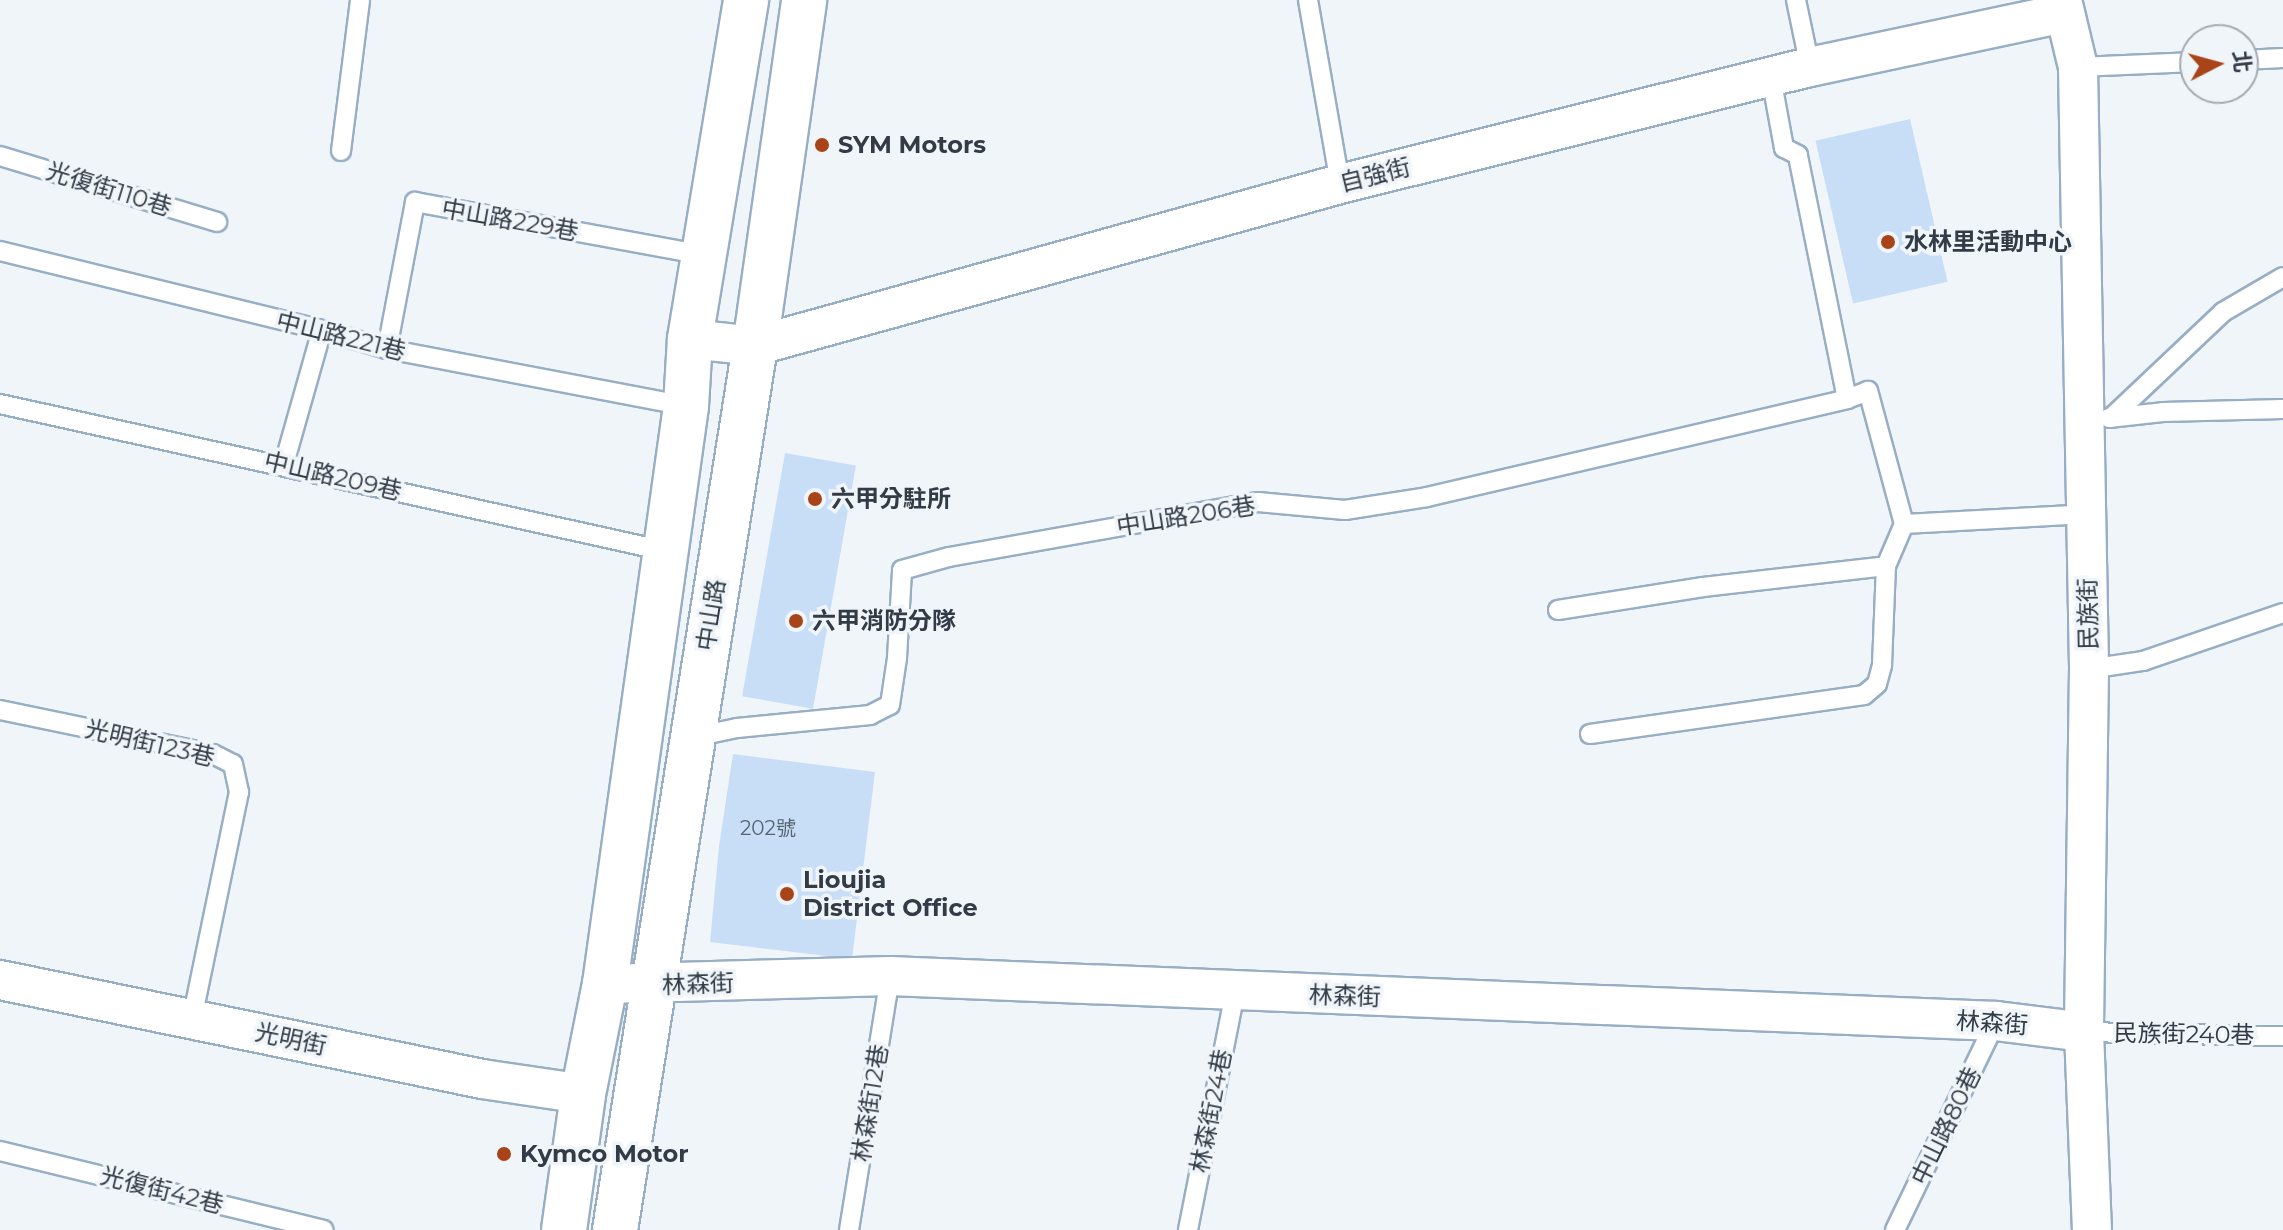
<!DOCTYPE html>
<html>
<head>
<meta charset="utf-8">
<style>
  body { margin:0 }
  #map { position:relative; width:2283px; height:1230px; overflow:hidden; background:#f0f5fa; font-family:Montserrat,"Noto Sans TC",sans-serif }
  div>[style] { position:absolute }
  .building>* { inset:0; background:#c8def7; transform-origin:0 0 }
  .roads { filter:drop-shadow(2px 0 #98aec5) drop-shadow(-2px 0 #98aec5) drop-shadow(0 2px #98aec5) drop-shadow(0 -2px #98aec5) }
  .lane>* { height:18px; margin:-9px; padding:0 9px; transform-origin:9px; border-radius:9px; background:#fff }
  .street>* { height:38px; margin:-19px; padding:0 19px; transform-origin:19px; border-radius:19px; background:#fff }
  .secondary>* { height:44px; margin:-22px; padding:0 22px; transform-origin:22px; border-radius:22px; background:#fff }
  .dots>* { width:22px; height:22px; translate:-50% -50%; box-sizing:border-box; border:4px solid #f0f5fa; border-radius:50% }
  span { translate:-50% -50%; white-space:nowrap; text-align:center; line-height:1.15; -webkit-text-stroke:7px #f0f5fa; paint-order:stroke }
  .number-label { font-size:20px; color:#586472 }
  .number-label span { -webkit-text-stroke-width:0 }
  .poi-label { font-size:24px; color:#333c46; font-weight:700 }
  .left { translate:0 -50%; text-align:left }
  .street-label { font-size:24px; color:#333c46 }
  .north { position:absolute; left:2179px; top:24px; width:80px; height:80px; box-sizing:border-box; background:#f0f5fa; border:2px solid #a4abb2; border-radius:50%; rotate:84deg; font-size:22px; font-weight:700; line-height:32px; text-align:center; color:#333c46 }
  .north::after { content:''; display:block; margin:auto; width:28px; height:36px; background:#a94418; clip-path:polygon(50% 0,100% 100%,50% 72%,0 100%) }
</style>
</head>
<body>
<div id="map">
  <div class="building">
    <div style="left:1910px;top:119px;width:167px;height:97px;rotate:77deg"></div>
    <div style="left:785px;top:453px;width:72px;height:247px;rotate:10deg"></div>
    <div style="clip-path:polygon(733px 754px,875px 772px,852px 959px,710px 942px,719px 846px)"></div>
  </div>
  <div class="roads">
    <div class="lane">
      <div style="left:1308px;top:0;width:187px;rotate:80.1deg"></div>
      <div style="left:1796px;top:0;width:68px;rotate:78.2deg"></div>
      <div style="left:2243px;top:60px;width:40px;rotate:-2.9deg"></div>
      <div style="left:2078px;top:67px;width:117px;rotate:-2.4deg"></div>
      <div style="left:341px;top:151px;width:152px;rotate:-82.8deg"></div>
      <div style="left:0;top:156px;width:227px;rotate:16.9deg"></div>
      <div style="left:0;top:251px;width:332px;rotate:13.8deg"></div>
      <div style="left:322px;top:330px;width:68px;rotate:16.3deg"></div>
      <div style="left:387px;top:349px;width:304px;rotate:10.8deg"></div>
      <div style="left:387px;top:349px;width:150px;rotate:-79.2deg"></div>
      <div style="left:415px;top:202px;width:295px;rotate:10.4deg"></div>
      <div style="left:0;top:404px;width:681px;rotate:12.46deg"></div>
      <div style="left:2109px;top:418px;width:54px;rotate:-6.3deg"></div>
      <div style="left:2163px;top:412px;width:120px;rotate:-1.4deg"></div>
      <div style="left:2111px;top:418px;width:154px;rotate:-43.4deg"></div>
      <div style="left:2223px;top:312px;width:69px;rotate:-30.3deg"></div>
      <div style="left:284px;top:464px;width:139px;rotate:-74.2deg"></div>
      <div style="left:1904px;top:524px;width:183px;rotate:-3.1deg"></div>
      <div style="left:1558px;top:610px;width:147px;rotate:-9deg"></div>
      <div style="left:1703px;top:587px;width:184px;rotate:-6.5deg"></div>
      <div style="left:2089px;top:669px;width:55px;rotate:-8.4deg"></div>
      <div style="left:2143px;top:661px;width:148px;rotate:-18.9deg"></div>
      <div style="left:0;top:710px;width:217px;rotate:11.7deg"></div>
      <div style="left:213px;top:754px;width:22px;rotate:27deg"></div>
      <div style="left:233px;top:764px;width:29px;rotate:78deg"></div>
      <div style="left:239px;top:792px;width:231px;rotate:101.7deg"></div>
      <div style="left:1590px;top:734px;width:277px;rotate:-8.1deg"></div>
      <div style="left:1864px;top:695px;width:17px;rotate:-40deg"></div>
      <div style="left:1877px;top:684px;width:20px;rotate:-75deg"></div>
      <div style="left:1882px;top:665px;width:99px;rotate:-87.7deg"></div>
      <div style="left:1886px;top:566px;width:46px;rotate:-66.8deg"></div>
      <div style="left:1904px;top:524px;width:138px;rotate:-105.1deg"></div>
      <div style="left:1868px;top:391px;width:22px;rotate:159deg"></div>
      <div style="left:1847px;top:399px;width:249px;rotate:-101.4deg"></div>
      <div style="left:1798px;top:155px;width:16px;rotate:-153deg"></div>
      <div style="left:1784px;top:148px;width:72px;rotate:-100.4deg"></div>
      <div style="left:694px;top:737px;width:44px;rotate:-11.8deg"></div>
      <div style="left:737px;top:728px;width:134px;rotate:-5.6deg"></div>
      <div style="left:870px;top:715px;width:22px;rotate:-27deg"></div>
      <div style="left:890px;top:705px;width:48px;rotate:-81.5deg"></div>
      <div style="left:897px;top:658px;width:88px;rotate:-86.7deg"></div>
      <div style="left:902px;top:570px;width:49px;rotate:-15.5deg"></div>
      <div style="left:949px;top:557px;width:314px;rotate:-10.1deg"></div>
      <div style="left:1258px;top:502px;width:87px;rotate:5.3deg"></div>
      <div style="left:1345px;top:510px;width:83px;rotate:-9deg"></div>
      <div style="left:1427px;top:497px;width:431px;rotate:-13.1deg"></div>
      <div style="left:2084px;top:1032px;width:199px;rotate:1.2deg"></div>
      <div style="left:0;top:1151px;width:333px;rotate:13.7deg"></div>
      <div style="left:849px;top:1230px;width:257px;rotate:-80.8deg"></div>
      <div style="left:1188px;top:1230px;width:243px;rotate:-78.8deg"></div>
      <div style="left:1895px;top:1230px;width:232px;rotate:-64.2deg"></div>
    </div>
    <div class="street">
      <div style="left:2062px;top:0;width:69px;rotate:76.6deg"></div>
      <div style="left:2078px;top:67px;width:602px;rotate:88.95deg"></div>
      <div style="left:2089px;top:669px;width:363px;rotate:90.8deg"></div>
      <div style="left:2084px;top:1032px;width:198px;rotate:87.7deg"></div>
      <div style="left:690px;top:339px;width:65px;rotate:6.1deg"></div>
      <div style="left:755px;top:346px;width:607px;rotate:-15.48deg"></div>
      <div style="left:1340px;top:184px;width:484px;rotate:-14deg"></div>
      <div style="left:1810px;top:67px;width:260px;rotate:-12deg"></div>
      <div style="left:0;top:980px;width:492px;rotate:11.6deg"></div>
      <div style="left:482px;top:1079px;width:102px;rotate:8.4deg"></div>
      <div style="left:605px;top:984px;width:285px;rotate:-1.6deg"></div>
      <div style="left:890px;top:976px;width:1107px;rotate:2.33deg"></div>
      <div style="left:1996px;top:1021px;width:89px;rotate:7.1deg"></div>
    </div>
    <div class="secondary">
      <div style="left:564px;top:1230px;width:137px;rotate:-82deg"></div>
      <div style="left:583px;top:1094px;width:112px;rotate:-78.7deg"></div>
      <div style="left:605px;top:984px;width:584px;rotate:-82.02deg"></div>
      <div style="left:686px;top:406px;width:67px;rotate:-86.6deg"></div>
      <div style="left:690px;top:339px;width:344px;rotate:-80.6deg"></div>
      <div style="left:615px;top:1230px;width:895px;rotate:-81deg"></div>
      <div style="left:755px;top:346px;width:349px;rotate:-81.9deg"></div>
    </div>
  </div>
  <div class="dots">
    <div style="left:822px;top:145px;background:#a94418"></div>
    <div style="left:1888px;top:242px;background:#a94418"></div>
    <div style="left:815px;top:499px;background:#a94418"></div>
    <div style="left:796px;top:621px;background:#a94418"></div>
    <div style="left:787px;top:894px;background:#a94418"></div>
    <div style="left:504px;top:1154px;background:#a94418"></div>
  </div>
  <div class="number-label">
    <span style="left:768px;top:828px">202號</span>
  </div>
  <div class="poi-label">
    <span class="left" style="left:838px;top:145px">SYM Motors</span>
    <span class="left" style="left:1904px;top:242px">水林里活動中心</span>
    <span class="left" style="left:831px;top:499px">六甲分駐所</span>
    <span class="left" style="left:812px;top:621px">六甲消防分隊</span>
    <span class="left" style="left:803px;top:894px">Lioujia<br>District Office</span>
    <span class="left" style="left:520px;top:1154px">Kymco Motor</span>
  </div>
  <div class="street-label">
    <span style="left:1375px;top:175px;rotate:-14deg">自強街</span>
    <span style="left:109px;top:189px;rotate:17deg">光復街110巷</span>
    <span style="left:510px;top:220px;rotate:10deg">中山路229巷</span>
    <span style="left:341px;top:336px;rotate:14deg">中山路221巷</span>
    <span style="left:333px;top:476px;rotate:13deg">中山路209巷</span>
    <span style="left:1186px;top:516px;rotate:-9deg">中山路206巷</span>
    <span style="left:2088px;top:614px;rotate:-91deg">民族街</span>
    <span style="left:711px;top:615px;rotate:-81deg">中山路</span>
    <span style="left:150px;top:743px;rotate:13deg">光明街123巷</span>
    <span style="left:698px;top:984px;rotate:-2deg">林森街</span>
    <span style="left:1345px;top:996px;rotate:2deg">林森街</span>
    <span style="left:1992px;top:1023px;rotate:4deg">林森街</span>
    <span style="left:2184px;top:1034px;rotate:1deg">民族街240巷</span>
    <span style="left:291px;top:1039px;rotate:12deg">光明街</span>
    <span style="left:870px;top:1103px;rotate:-81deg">林森街12巷</span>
    <span style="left:1211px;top:1111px;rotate:-79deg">林森街24巷</span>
    <span style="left:1946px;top:1126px;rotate:-64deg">中山路80巷</span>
    <span style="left:162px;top:1190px;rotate:14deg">光復街42巷</span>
  </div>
  <div class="north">北</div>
</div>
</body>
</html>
